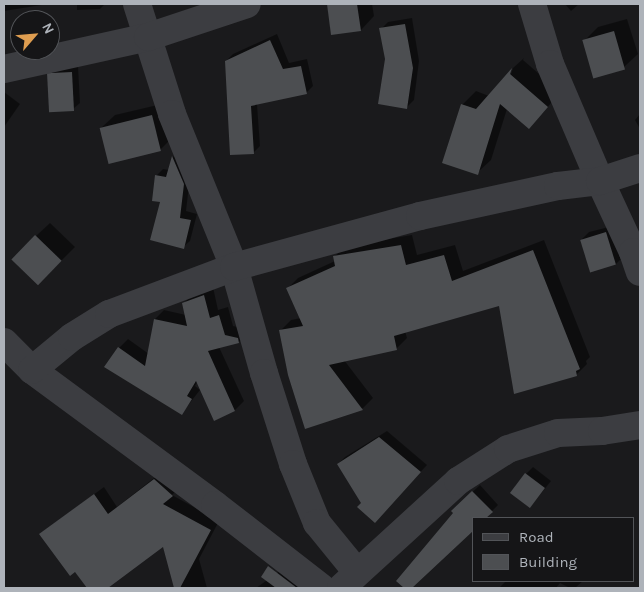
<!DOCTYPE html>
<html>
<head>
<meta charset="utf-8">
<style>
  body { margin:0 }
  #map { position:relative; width:644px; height:592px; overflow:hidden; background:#1a1a1c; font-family:Karla,sans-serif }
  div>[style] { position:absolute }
  .shadow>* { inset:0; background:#0007 }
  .building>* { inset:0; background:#4c4e51; transform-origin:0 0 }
  .minor>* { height:28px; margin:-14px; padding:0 14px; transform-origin:14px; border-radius:14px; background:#3c3d41 }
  span { translate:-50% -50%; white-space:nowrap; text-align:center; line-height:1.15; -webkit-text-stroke:4px #151517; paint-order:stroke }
  .frame { position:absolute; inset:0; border:5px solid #aeb3ba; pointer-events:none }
  .legend { position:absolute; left:472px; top:517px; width:162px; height:65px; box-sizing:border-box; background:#151517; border:1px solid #525458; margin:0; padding:6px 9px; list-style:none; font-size:15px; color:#aeb3ba }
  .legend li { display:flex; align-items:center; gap:10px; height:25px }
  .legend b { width:25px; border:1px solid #525458 }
  .north { position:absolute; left:10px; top:10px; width:50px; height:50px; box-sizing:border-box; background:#151517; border:1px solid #525458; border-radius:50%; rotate:63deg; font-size:14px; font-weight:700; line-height:20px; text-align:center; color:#aeb3ba }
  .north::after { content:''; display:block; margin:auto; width:18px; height:22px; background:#de9d50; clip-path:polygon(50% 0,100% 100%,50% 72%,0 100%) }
</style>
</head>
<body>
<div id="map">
  <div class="shadow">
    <div style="clip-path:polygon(4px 4px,48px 4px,4px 11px)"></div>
    <div style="clip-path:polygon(77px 4px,105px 4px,100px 9px,77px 10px)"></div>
    <div style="clip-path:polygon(328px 4px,372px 4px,374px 16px,361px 30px,332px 34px)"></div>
    <div style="clip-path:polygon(565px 4px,579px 4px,571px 11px)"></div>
    <div style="clip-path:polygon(412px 18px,419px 61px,414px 100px,407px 107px,386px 59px,381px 29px,388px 22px)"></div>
    <div style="clip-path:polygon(627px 19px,638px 54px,624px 67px,584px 41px,598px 27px)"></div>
    <div style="clip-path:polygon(277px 34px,289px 63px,307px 59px,313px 86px,306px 93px,257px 104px,260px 146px,253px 153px,226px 61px,233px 54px)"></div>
    <div style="clip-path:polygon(524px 58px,523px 60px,560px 92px,542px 114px,507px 109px,491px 160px,477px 173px,462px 105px,476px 91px,489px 96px,509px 80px,513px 68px)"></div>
    <div style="clip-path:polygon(78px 66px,80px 103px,73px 109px,48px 76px,55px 69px)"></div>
    <div style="clip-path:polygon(4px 92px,20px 104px,4px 127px)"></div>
    <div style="clip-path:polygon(166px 103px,174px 136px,160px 150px,101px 128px,115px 115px)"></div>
    <div style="clip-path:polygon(640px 114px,640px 129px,635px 120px)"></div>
    <div style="clip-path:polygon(179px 151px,190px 177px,186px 211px,197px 214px,190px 241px,183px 247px,161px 201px,156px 176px,163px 169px,169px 170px,173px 157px)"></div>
    <div style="clip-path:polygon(50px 223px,75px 247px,39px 283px,36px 236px)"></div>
    <div style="clip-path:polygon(613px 226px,623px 257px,616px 264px,590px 270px,582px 239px,589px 232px)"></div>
    <div style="clip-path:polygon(412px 235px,417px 255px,455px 245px,463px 271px,544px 240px,590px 357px,586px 361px,587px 364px,576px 375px,500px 304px,405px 331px,407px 338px,396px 349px,344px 360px,373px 398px,363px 408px,306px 427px,280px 331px,291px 320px,301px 318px,287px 289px,298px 278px,335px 261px,335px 256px,346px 246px)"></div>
    <div style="clip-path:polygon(213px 287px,218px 310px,228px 307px,233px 326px,247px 329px,248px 333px,239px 342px,219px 347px,244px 401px,235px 410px,215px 420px,197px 382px,195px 386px,200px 390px,182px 413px,119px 348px,128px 339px,149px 354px,155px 319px,164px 310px,186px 315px,183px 304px,192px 295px)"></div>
    <div style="clip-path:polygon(387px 431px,427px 465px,381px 514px,362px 503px,338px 464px,345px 457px)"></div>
    <div style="clip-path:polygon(533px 467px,551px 481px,531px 506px,526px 474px)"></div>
    <div style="clip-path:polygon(163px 471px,180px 487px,172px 495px,219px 521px,199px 559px,207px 588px,175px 588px,163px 545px,106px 588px,88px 588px,75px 570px,40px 534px,104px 487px,117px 507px)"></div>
    <div style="clip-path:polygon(480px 485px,498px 505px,485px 518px,473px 518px,473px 529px,410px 588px,406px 588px,398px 580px,454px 513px,452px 511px)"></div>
    <div style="clip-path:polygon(287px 566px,317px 588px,256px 588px)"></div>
    <div style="clip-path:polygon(506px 581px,583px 581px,575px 588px,570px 588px,560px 583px,556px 588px,499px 588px)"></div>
  </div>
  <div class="building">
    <div style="clip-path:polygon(327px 4px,357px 4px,361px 31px,331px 35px)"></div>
    <div style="clip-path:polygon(405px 24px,413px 68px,407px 109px,378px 104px,385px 59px,379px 28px)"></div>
    <div style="left:614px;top:31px;width:40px;height:33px;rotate:74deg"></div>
    <div style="clip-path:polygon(270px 40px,283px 69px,301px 66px,307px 94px,251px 106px,254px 154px,230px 155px,225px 61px)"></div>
    <div style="clip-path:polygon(512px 68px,510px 74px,548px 107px,529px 129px,500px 104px,478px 175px,442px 163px,461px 104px,476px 109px)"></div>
    <div style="left:72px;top:72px;width:39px;height:25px;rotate:87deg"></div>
    <div style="left:152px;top:115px;width:37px;height:54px;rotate:76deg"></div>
    <div style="clip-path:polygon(172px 156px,184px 184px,180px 218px,191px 220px,184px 249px,150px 240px,160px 202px,152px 201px,155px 175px,166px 177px)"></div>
    <div style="left:606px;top:232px;width:34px;height:27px;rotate:73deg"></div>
    <div style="left:35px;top:235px;width:37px;height:34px;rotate:44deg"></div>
    <div style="clip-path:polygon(401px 245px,406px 265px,444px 255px,452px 281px,533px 250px,580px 369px,576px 371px,577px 376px,514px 394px,499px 306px,394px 336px,397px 350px,329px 365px,363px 410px,305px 429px,288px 375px,279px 330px,303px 326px,286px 288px,335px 266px,333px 256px)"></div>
    <div style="clip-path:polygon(204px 295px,210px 318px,219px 315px,225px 335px,238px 338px,239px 343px,208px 351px,235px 411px,214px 421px,196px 381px,187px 396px,192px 399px,182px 415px,104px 367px,118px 347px,145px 366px,154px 319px,187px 326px,182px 303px)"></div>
    <div style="clip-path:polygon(379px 437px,421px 472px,375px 523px,357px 507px,361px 503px,337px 464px)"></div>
    <div style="left:525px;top:473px;width:25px;height:25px;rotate:37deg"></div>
    <div style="clip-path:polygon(154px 479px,173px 496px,163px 504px,211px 530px,180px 588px,174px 588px,163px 547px,108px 588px,87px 588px,75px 572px,70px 576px,39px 534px,94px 494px,108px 514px)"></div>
    <div style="clip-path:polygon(472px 491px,493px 512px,486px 518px,473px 518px,473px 531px,412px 588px,404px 588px,396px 581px,453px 513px,451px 511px)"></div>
    <div style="clip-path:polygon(268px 566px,297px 588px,276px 588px,261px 577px)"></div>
  </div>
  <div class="minor">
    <div style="left:137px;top:4px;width:115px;rotate:72.3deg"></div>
    <div style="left:172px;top:114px;width:165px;rotate:67.9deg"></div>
    <div style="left:234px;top:267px;width:110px;rotate:74.2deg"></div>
    <div style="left:264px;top:373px;width:96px;rotate:72.3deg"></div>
    <div style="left:293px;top:464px;width:64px;rotate:67.9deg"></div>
    <div style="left:317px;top:523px;width:63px;rotate:50.8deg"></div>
    <div style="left:532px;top:4px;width:63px;rotate:73.3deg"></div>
    <div style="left:550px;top:64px;width:127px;rotate:66.9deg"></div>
    <div style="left:600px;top:181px;width:78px;rotate:65.1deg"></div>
    <div style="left:633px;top:252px;width:21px;rotate:71deg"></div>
    <div style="left:4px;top:69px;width:148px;rotate:-12.5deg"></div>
    <div style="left:148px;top:37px;width:104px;rotate:-18.4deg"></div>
    <div style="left:4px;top:342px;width:40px;rotate:45deg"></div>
    <div style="left:32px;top:370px;width:227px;rotate:36.4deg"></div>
    <div style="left:215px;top:505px;width:135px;rotate:37.8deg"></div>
    <div style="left:32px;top:370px;width:52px;rotate:-39.5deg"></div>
    <div style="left:72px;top:337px;width:44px;rotate:-31.9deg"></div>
    <div style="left:109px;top:314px;width:134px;rotate:-20.6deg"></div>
    <div style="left:234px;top:267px;width:193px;rotate:-15.3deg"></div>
    <div style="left:420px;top:216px;width:141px;rotate:-12.3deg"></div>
    <div style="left:558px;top:186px;width:42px;rotate:-6.8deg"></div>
    <div style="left:600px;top:181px;width:42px;rotate:-18deg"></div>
    <div style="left:341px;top:588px;width:159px;rotate:-42.4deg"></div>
    <div style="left:458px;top:481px;width:59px;rotate:-32.6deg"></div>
    <div style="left:508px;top:449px;width:52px;rotate:-17.7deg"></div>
    <div style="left:558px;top:433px;width:44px;rotate:-2.6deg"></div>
    <div style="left:602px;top:431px;width:38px;rotate:-9deg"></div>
  </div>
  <div class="frame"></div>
  <ul class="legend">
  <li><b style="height:6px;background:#3c3d41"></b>Road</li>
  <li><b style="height:14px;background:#4c4e51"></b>Building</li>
  </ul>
  <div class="north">N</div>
</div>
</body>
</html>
